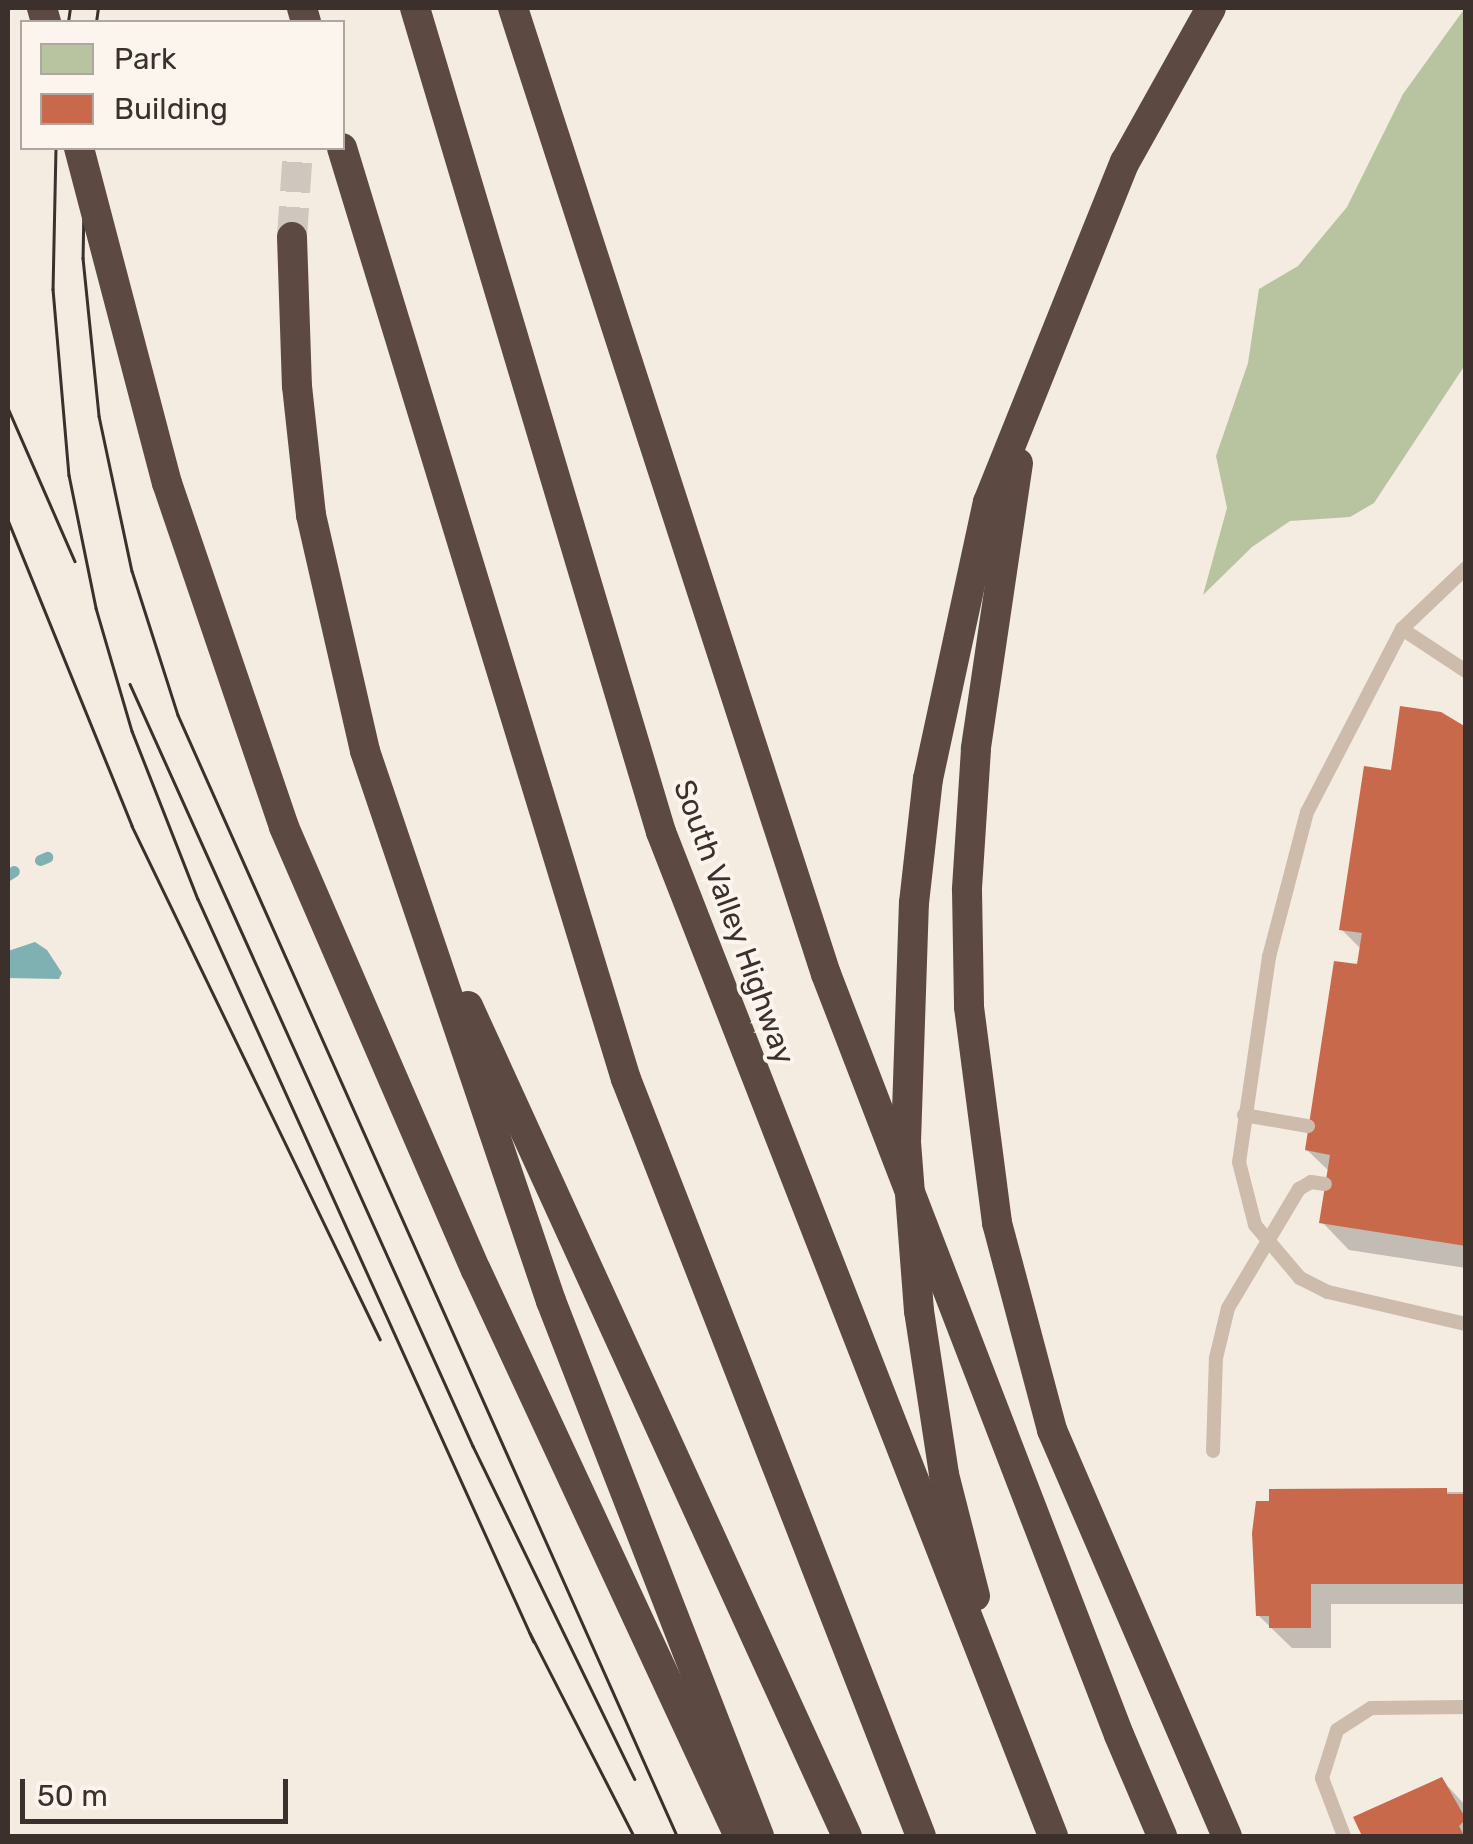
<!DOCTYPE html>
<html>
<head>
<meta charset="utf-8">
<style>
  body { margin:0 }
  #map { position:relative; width:1473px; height:1844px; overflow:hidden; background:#f4ebe1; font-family:Rubik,sans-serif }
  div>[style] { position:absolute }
  .green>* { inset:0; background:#b8c4a0 }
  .water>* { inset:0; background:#7fb0b2 }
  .shadow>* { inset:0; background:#0003 }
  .stream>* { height:11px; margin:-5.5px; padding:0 5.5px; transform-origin:5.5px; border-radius:5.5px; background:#7fb0b2 }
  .building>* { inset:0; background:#c8694b }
  .highway-tunnel>* { height:30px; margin-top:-15px; transform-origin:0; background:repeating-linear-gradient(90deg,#cfc6bd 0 30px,transparent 0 45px) }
  .lane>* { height:14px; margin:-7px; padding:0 7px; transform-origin:7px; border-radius:7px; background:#cdbbac }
  .highway>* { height:30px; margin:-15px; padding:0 15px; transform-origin:15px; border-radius:15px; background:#5c4a42 }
  .tram>* { height:2.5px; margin:-1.25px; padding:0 1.25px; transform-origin:1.25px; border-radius:1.25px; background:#3b302b }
  .highway-bridge>* { height:30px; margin:-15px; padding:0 15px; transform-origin:15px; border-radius:15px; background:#5c4a42 }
  span { translate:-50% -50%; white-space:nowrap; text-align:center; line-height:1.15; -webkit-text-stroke:8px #fbf5ee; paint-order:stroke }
  .street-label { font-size:30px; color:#3b302b }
  .frame { position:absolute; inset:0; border:10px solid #3b302b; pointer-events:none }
  .legend { position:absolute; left:20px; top:20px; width:325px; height:130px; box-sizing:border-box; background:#fbf5ee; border:2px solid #aea6a0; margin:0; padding:12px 18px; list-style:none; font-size:30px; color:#3b302b }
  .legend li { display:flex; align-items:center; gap:20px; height:50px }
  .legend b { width:50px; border:2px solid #aea6a0 }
  .scale { position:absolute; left:20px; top:1779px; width:268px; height:45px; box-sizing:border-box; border:5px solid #3b302b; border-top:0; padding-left:12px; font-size:30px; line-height:35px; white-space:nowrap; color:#3b302b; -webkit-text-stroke:8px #fbf5ee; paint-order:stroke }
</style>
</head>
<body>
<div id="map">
  <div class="green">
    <div style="clip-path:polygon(1465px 8px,1465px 365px,1374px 503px,1350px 517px,1290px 521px,1252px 547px,1203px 595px,1227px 508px,1216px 456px,1248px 363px,1259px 289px,1298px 266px,1347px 207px,1403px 94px)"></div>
  </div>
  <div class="water">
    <div style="clip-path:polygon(35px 942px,47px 950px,62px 973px,59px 979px,8px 978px,8px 951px)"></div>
  </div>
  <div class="shadow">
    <div style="clip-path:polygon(1466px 730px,1466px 1268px,1349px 1250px,1322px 1222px,1330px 1172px,1307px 1150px,1362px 950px,1341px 929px,1393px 772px)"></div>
    <div style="clip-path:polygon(1271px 1492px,1466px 1492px,1466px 1604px,1331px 1604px,1331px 1648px,1292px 1648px,1258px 1615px,1258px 1504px,1271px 1504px)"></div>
    <div style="clip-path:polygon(1442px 1780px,1466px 1806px,1466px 1836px,1365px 1836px,1356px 1818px)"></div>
  </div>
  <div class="stream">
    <div style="left:40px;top:860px;width:8px;rotate:-23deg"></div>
    <div style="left:8px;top:875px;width:7px;rotate:-34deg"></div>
  </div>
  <div class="building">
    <div style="clip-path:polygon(1400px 706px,1441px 712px,1466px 727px,1466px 1246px,1319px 1223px,1330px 1155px,1305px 1150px,1334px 961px,1357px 964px,1362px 933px,1339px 930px,1364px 766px,1391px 770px)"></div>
    <div style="clip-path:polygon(1447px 1488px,1447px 1494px,1466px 1494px,1466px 1584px,1311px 1584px,1311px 1628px,1269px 1628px,1269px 1616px,1256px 1616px,1252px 1533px,1256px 1501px,1269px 1501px,1269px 1489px)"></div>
    <div style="clip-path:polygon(1442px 1777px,1466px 1819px,1459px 1826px,1464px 1836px,1362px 1836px,1353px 1817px)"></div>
  </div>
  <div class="highway-tunnel">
    <div style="left:292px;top:237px;width:89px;rotate:-86.1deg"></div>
  </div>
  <div class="lane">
    <div style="left:1466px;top:568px;width:88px;rotate:136.4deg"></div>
    <div style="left:1402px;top:629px;width:206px;rotate:117.4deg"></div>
    <div style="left:1307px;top:812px;width:150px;rotate:104.7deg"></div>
    <div style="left:1269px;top:957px;width:207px;rotate:98.3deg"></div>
    <div style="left:1239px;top:1162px;width:65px;rotate:75.7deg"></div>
    <div style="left:1255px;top:1225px;width:70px;rotate:49.7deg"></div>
    <div style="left:1300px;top:1278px;width:31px;rotate:27deg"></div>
    <div style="left:1328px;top:1292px;width:142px;rotate:13.1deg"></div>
    <div style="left:1402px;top:629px;width:77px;rotate:33.3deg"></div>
    <div style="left:1244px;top:1115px;width:65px;rotate:9.8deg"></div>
    <div style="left:1213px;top:1451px;width:93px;rotate:-88.2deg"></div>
    <div style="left:1216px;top:1358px;width:51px;rotate:-76.5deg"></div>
    <div style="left:1228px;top:1308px;width:139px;rotate:-59.2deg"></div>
    <div style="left:1299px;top:1189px;width:14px;rotate:-30deg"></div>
    <div style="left:1311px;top:1182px;width:14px;rotate:8deg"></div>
    <div style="left:1344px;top:1836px;width:62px;rotate:-110.8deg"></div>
    <div style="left:1322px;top:1778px;width:50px;rotate:-72.6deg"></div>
    <div style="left:1337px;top:1730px;width:40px;rotate:-32.9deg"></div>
    <div style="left:1371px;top:1708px;width:95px;rotate:-0.6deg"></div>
  </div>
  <div class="highway">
    <div style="left:42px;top:8px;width:15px;rotate:74deg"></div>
    <div style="left:302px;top:8px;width:15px;rotate:74deg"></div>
    <div style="left:415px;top:8px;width:860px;rotate:73.38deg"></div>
    <div style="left:661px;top:832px;width:1078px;rotate:68.67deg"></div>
    <div style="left:513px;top:8px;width:1015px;rotate:72.05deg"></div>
    <div style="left:342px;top:148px;width:973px;rotate:73.04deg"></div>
    <div style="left:626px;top:1079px;width:812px;rotate:68.71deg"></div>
    <div style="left:292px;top:237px;width:149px;rotate:88.1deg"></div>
    <div style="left:297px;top:386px;width:130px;rotate:83.8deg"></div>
    <div style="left:311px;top:515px;width:242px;rotate:77.1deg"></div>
    <div style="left:365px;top:751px;width:581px;rotate:71.32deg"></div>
    <div style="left:551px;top:1301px;width:574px;rotate:68.75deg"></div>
    <div style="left:1018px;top:463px;width:289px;rotate:98.4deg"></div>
    <div style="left:976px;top:749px;width:141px;rotate:93.7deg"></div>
    <div style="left:967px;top:890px;width:117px;rotate:89deg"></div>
    <div style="left:969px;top:1007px;width:218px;rotate:82.6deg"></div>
    <div style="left:997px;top:1223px;width:214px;rotate:75.1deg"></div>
    <div style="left:1052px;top:1430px;width:442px;rotate:66.7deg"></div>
    <div style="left:167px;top:483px;width:363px;rotate:71.2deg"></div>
    <div style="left:284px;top:827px;width:483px;rotate:66.6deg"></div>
    <div style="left:476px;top:1270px;width:624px;rotate:65.08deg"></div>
    <div style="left:468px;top:1006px;width:912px;rotate:65.46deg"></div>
    <div style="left:975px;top:1596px;width:126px;rotate:-104.3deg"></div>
    <div style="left:944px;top:1474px;width:165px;rotate:-98.7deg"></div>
    <div style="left:919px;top:1311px;width:169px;rotate:-94.4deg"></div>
    <div style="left:906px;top:1142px;width:239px;rotate:-88.1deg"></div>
    <div style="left:914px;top:903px;width:125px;rotate:-83.6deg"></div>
    <div style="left:928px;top:779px;width:283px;rotate:-77.8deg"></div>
    <div style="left:988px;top:502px;width:367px;rotate:-68.1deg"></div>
    <div style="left:1125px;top:162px;width:176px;rotate:-60.8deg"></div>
    <div style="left:1119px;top:1735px;width:110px;rotate:66.9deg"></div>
  </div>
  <div class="tram">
    <div style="left:68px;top:22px;width:14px;rotate:-82deg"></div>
    <div style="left:96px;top:22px;width:14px;rotate:-82deg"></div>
    <div style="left:56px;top:148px;width:141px;rotate:91.2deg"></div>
    <div style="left:53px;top:289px;width:187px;rotate:85.1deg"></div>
    <div style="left:69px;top:475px;width:136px;rotate:78.5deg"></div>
    <div style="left:96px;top:608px;width:128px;rotate:73.7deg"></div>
    <div style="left:132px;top:731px;width:180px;rotate:68.6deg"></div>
    <div style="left:198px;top:899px;width:815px;rotate:65.67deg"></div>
    <div style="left:85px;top:148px;width:110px;rotate:91deg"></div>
    <div style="left:83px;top:258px;width:159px;rotate:84.2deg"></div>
    <div style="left:99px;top:416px;width:158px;rotate:78deg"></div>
    <div style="left:132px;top:571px;width:151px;rotate:72.3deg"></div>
    <div style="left:178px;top:715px;width:1227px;rotate:66deg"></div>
    <div style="left:8px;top:408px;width:167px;rotate:66.4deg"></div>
    <div style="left:8px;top:520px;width:330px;rotate:67.9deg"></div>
    <div style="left:132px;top:826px;width:570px;rotate:64.2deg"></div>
    <div style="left:130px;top:684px;width:836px;rotate:65.77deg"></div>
    <div style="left:473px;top:1446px;width:370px;rotate:64.1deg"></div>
    <div style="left:530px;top:1633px;width:228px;rotate:62.9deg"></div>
  </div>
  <div class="highway-bridge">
    <div style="left:79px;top:148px;width:346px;rotate:75.3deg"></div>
    <div style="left:826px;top:974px;width:815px;rotate:68.94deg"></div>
  </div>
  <div class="street-label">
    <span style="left:734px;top:922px;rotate:70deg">South Valley Highway</span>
  </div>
  <div class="frame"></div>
  <ul class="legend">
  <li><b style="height:28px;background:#b8c4a0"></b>Park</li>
  <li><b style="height:28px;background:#c8694b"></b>Building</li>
  </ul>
  <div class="scale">50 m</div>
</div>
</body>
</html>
